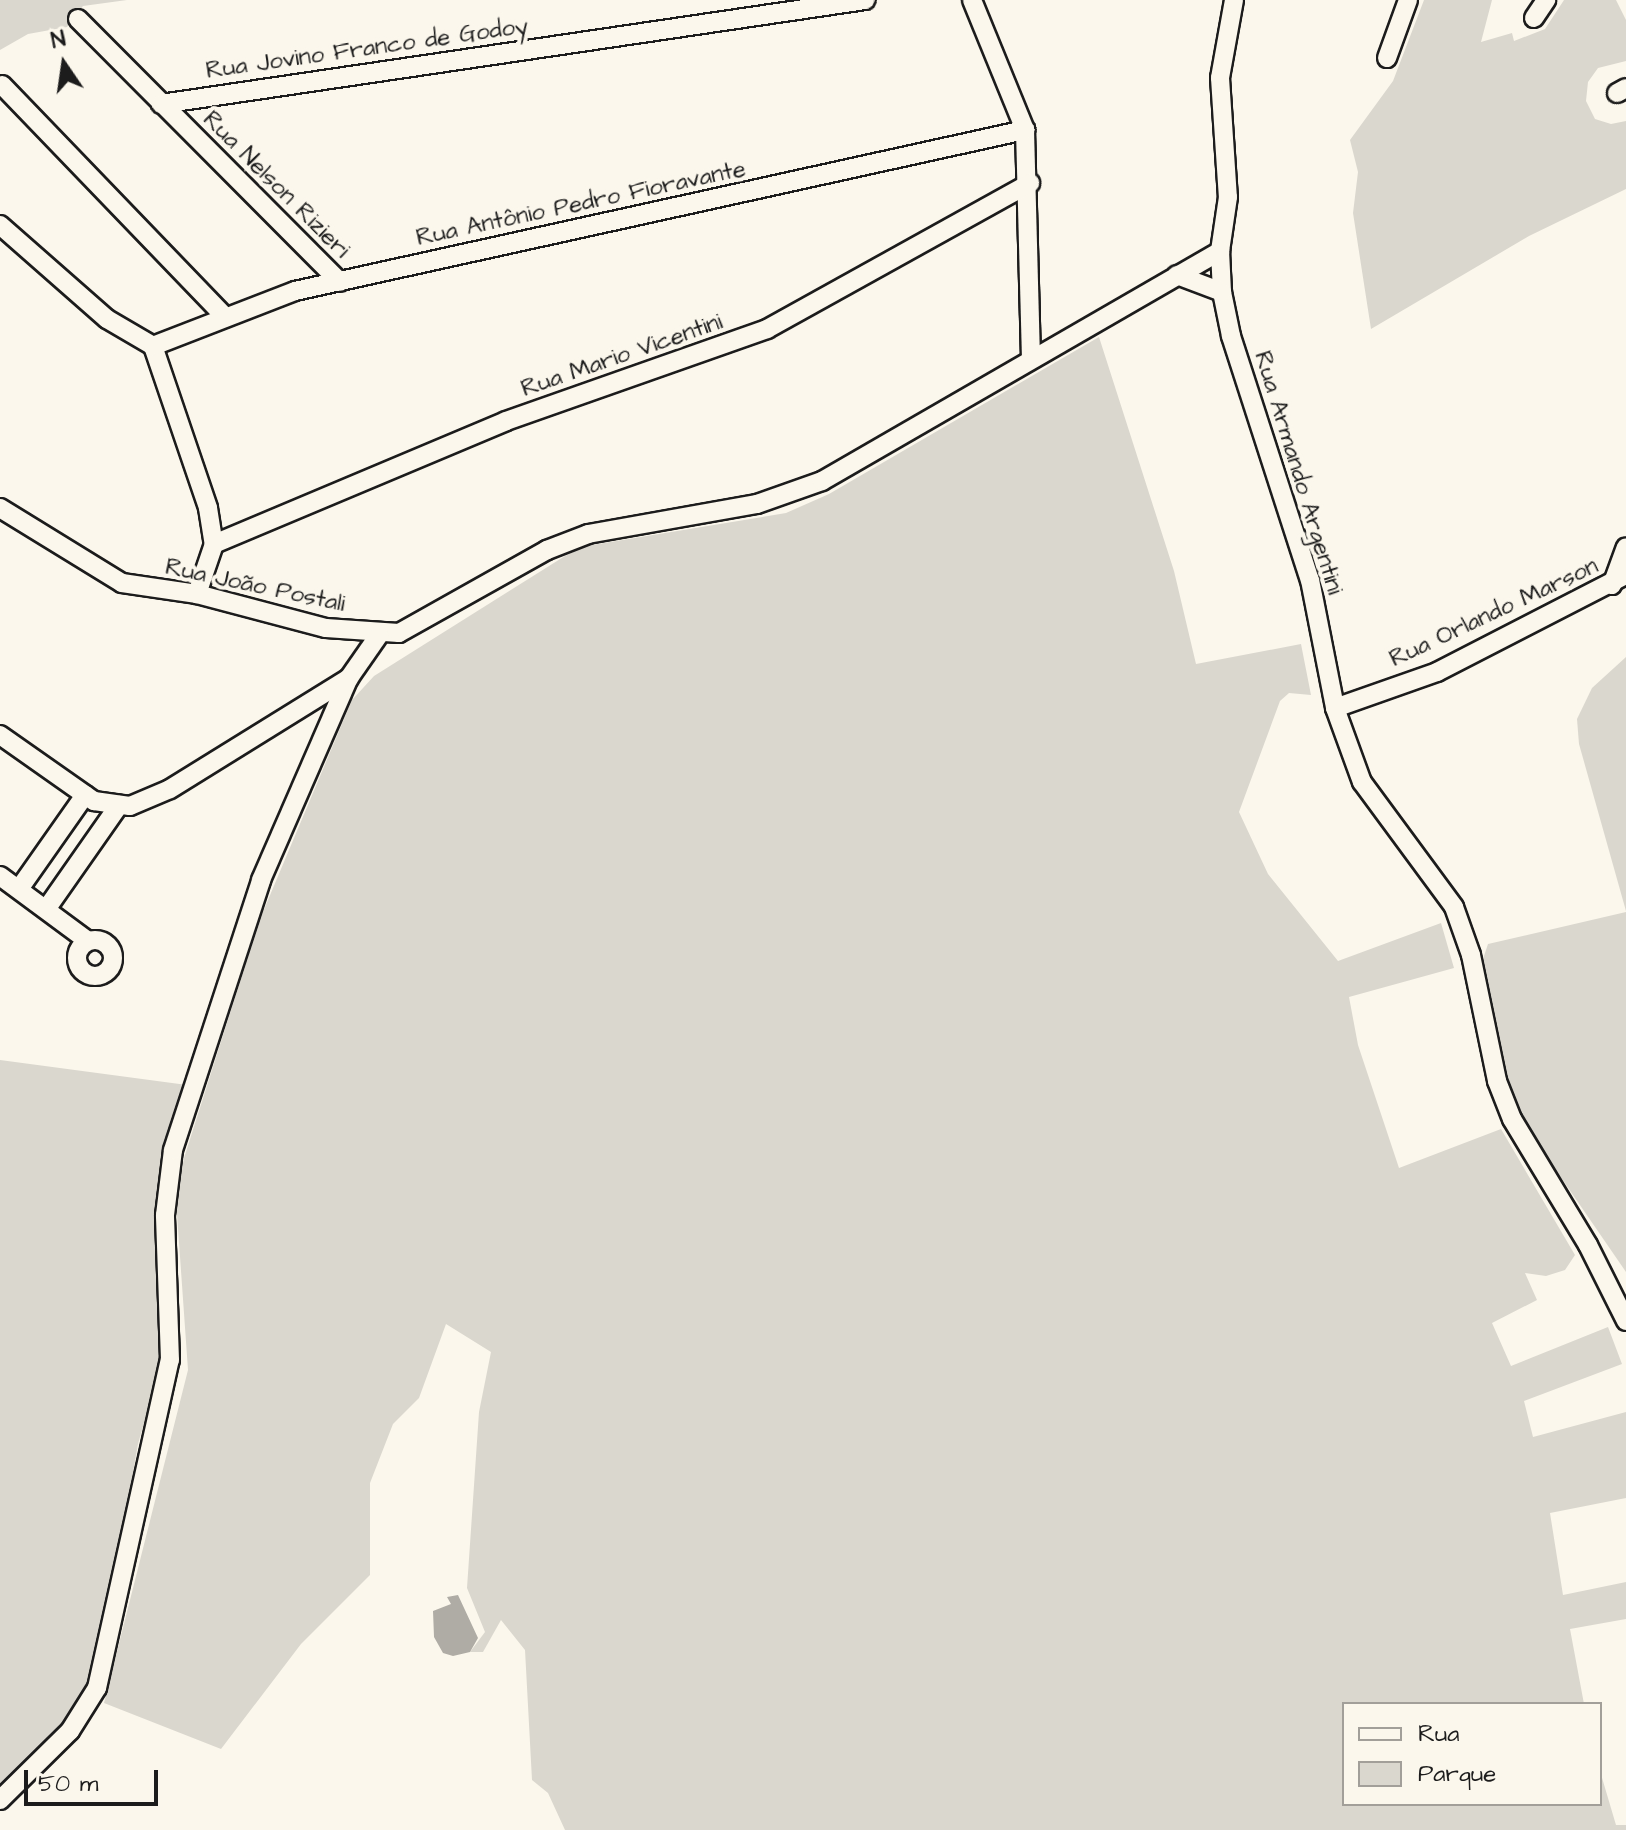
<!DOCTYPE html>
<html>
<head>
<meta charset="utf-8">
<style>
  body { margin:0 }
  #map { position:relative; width:1626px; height:1830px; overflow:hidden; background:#fbf7ec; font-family:"Architects Daughter",sans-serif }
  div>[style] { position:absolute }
  .green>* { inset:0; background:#dad7ce }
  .water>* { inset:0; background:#afaca5 }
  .roads { filter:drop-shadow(2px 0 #1c1c1c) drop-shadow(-2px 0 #1c1c1c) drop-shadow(0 2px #1c1c1c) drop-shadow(0 -2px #1c1c1c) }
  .minor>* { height:18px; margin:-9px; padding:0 9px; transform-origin:9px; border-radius:9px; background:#fbf7ec }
  .minor>.ring { margin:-9px; padding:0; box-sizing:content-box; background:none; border:18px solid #fbf7ec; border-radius:50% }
  span { translate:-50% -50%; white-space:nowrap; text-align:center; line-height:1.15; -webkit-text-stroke:8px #fbf7ec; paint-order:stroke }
  .street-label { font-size:24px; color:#1c1c1c }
  .legend { position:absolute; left:1342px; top:1702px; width:260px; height:104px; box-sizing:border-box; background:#fbf7ec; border:2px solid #a29f99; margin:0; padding:10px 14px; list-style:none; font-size:24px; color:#1c1c1c }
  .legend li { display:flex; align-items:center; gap:16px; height:40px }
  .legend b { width:40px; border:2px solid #a29f99 }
  .north { position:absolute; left:24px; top:24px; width:80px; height:80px; -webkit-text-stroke:6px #fbf7ec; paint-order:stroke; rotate:347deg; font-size:22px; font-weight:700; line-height:32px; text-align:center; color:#1c1c1c }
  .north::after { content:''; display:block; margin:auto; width:28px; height:36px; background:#1c1c1c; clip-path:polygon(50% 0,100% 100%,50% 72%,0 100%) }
  .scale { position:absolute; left:24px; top:1770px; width:134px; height:36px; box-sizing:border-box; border:4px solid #1c1c1c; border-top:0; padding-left:10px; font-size:24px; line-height:28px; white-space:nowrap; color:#1c1c1c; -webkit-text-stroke:6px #fbf7ec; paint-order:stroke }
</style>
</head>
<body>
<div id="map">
  <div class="green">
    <div style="clip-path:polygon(0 0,127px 0,83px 6px,67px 27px,28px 34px,0 50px)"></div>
    <div style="clip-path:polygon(1424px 0,1492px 0,1481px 42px,1512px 33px,1514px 41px,1545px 29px,1564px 0,1616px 0,1626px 20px,1626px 61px,1598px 68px,1588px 82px,1586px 101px,1595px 119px,1611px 124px,1626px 121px,1626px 189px,1529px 236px,1371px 329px,1353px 213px,1358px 172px,1350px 140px,1393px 81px)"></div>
    <div style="clip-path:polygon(1099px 337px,1174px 571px,1196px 664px,1301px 644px,1311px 695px,1289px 693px,1280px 701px,1239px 812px,1268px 874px,1338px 961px,1441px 923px,1454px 968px,1349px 997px,1358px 1045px,1399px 1168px,1501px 1129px,1575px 1255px,1565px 1270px,1546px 1276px,1525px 1273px,1537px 1300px,1492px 1323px,1511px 1366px,1608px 1327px,1622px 1364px,1524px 1401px,1533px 1437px,1626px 1412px,1626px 1498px,1550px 1513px,1563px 1595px,1626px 1582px,1626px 1619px,1570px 1629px,1584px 1704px,1344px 1704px,1344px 1804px,1600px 1804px,1600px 1771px,1616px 1825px,1626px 1825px,1626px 1830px,565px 1830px,548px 1793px,532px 1780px,525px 1650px,501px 1620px,483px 1652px,470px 1652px,485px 1632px,467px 1588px,479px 1412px,491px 1352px,446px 1324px,419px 1398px,393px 1424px,370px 1483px,370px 1575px,301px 1644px,221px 1749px,104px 1703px,188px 1370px,176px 1200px,184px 1158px,260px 919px,352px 700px,374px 676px,565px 556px,586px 546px,786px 513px,829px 494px)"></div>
    <div style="clip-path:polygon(1626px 657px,1626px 911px,1579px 744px,1577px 719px,1592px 688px)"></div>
    <div style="clip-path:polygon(1626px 912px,1626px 1272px,1529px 1131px,1508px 1087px,1482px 962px,1488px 944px)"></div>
    <div style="clip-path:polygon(0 1060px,187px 1085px,162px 1158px,157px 1201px,161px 1347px,155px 1384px,138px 1444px,104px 1636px,78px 1707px,0 1786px)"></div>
  </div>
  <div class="water">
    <div style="clip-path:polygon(458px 1595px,478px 1638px,470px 1652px,453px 1656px,443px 1653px,434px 1637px,433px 1611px,451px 1604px,447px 1597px)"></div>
  </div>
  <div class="roads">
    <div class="minor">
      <div style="left:972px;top:0;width:140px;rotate:67.8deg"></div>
      <div style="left:1025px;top:130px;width:227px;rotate:88.5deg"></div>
      <div style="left:1234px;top:0;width:79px;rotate:100.2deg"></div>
      <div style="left:1220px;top:78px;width:119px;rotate:86.2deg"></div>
      <div style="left:1228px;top:197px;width:55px;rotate:98.4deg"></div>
      <div style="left:1220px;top:251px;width:41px;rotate:87.2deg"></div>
      <div style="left:1222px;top:292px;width:45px;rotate:78.4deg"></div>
      <div style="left:1231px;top:336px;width:256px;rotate:72.1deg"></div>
      <div style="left:1310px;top:580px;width:130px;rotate:78.9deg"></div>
      <div style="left:1335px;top:708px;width:79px;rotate:70deg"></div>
      <div style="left:1362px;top:782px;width:155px;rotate:53.6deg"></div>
      <div style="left:1454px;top:907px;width:51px;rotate:70.5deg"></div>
      <div style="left:1471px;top:955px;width:129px;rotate:78.3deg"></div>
      <div style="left:1497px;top:1081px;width:41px;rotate:68.5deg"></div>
      <div style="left:1512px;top:1119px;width:147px;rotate:58.9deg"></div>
      <div style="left:1588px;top:1245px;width:85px;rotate:63.4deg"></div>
      <div style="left:1534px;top:18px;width:22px;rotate:-56deg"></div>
      <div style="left:78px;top:19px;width:371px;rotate:45.1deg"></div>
      <div style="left:1387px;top:58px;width:62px;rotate:-70.1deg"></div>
      <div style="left:2px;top:85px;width:322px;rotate:46.1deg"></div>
      <div style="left:1617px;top:93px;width:10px;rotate:-29deg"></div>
      <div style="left:161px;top:104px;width:712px;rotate:-8.4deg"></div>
      <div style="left:0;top:225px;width:142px;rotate:41.3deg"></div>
      <div style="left:107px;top:319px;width:53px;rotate:30.4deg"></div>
      <div style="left:153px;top:346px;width:171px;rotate:71.2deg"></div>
      <div style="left:208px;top:508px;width:36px;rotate:81deg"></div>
      <div style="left:214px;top:544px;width:53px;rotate:108.8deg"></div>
      <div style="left:1177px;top:275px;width:48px;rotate:20.7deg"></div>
      <div style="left:153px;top:346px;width:152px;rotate:-21.2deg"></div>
      <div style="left:295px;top:291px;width:748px;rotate:-12.44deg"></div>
      <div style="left:0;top:508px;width:143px;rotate:31.6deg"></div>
      <div style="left:122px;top:583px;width:76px;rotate:8.3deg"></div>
      <div style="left:197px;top:594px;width:133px;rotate:14.8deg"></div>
      <div style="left:326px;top:628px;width:73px;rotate:3.9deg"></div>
      <div style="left:399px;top:633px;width:170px;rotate:-29.3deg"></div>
      <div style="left:547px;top:550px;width:44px;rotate:-21.3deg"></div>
      <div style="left:588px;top:534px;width:172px;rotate:-10.1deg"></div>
      <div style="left:757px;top:504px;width:69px;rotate:-19.5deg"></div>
      <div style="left:822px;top:481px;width:460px;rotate:-30deg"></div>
      <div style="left:214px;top:544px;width:317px;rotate:-22.8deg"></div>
      <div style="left:506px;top:421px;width:277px;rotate:-19.4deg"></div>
      <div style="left:767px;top:329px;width:301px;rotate:-29deg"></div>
      <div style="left:1612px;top:585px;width:40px;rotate:-69.8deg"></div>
      <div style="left:1335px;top:708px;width:108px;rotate:-19.4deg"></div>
      <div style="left:1437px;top:672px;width:212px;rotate:-27.2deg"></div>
      <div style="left:0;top:735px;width:115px;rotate:35.1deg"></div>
      <div style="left:94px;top:801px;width:36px;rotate:8deg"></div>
      <div style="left:130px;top:806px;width:43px;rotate:-23deg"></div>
      <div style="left:170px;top:789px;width:211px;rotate:-31.8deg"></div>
      <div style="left:349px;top:678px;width:52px;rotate:-55.1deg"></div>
      <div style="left:0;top:876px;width:109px;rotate:36.5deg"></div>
      <div style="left:19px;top:889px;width:115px;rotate:-54.9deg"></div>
      <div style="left:47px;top:908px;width:126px;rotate:-55deg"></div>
      <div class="ring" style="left:77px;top:940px;width:18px;height:18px"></div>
      <div style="left:0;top:1800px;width:98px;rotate:-44.6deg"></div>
      <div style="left:70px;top:1731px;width:51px;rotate:-57.9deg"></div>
      <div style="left:97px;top:1688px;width:336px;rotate:-77.5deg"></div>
      <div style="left:170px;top:1360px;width:145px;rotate:-92deg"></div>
      <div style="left:165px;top:1215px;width:65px;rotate:-83deg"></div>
      <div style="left:173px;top:1150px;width:284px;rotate:-71.9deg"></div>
      <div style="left:261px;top:880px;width:220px;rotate:-66.5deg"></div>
    </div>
  </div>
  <div class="street-label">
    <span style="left:367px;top:49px;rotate:-8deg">Rua Jovino Franco de Godoy</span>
    <span style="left:276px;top:185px;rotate:45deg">Rua Nelson Rizieri</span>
    <span style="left:581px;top:204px;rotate:-12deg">Rua Antônio Pedro Fioravante</span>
    <span style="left:622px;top:356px;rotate:-19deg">Rua Mario Vicentini</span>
    <span style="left:1298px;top:473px;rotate:73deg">Rua Armando Argentini</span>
    <span style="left:255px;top:586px;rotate:12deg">Rua João Postali</span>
    <span style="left:1494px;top:613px;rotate:-25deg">Rua Orlando Marson</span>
  </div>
  <ul class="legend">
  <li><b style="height:10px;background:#fbf7ec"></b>Rua</li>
  <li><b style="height:22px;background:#dad7ce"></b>Parque</li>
  </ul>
  <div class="north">N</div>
  <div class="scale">50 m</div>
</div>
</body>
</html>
